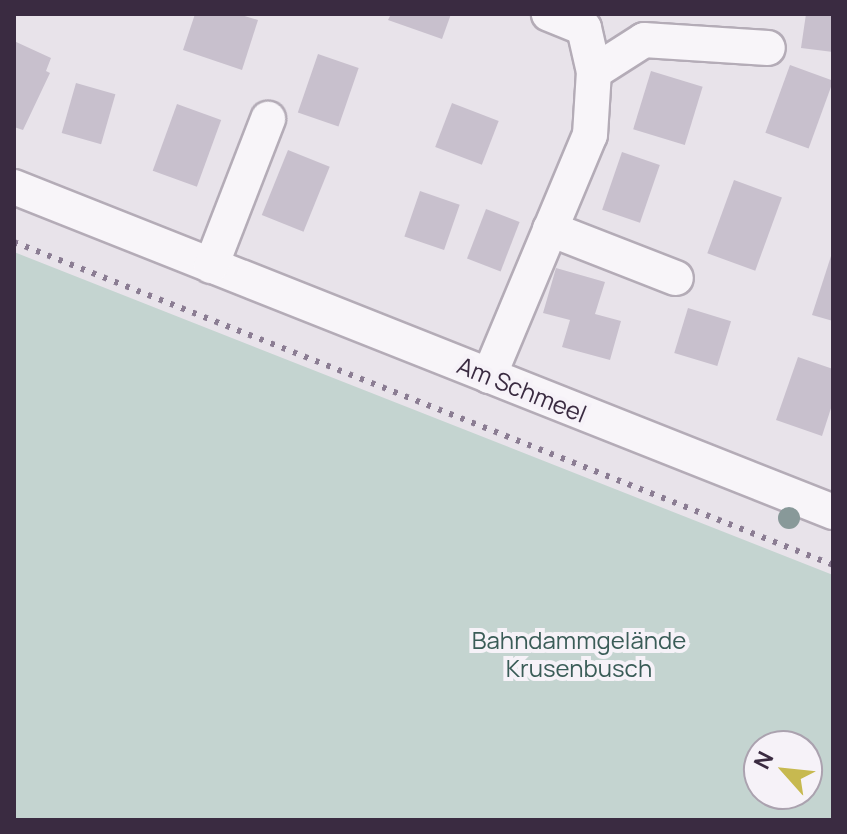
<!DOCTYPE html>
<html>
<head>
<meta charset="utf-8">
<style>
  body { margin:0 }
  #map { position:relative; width:847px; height:834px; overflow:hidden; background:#e8e3ea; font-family:Manrope,sans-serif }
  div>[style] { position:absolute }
  .green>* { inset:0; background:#c4d4d0 }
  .building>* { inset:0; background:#c8c0cd; transform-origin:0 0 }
  .roads { filter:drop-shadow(2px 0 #b4acb7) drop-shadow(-2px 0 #b4acb7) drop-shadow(0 2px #b4acb7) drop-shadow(0 -2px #b4acb7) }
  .minor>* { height:34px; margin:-17px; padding:0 17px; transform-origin:17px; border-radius:17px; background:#f8f5f9 }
  .rail>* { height:6px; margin-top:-3px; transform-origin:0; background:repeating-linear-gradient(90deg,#8b7d93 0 4px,transparent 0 12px) }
  .trees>* { width:22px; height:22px; margin:-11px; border-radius:50%; background:#899 }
  span { translate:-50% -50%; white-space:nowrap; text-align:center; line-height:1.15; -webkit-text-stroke:8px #f6f2f8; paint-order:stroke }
  .street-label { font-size:24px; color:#3a2b41 }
  .park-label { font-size:24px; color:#3a5c57 }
  .frame { position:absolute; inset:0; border:16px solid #3a2b41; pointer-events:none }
  .north { position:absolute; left:743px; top:730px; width:80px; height:80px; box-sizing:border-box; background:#f6f2f8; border:2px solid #aba2af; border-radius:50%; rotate:297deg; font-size:22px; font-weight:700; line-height:32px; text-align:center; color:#3a2b41 }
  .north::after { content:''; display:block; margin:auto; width:28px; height:36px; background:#c7b950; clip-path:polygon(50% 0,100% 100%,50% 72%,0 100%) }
</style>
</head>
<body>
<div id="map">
  <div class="green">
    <div style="clip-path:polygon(evenodd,14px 252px,833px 575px,833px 820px,14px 820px,14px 252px,759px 746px,807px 746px,807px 794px,759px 794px,759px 746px)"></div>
  </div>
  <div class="building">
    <div style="clip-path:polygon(195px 14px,238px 14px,258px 20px,242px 70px,183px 50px)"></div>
    <div style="clip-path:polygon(391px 14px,451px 14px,442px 39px,388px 20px)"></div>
    <div style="clip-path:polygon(806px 14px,833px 14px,833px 52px,801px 48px)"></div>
    <div style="clip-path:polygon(14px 41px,51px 58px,46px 71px,50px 73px,23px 130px,14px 127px)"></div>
    <div style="left:318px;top:54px;width:43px;height:62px;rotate:19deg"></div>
    <div style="left:790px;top:65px;width:46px;height:72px;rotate:20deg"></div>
    <div style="left:651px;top:71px;width:54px;height:61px;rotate:17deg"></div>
    <div style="left:76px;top:83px;width:41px;height:52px;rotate:16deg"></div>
    <div style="left:452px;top:103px;width:50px;height:47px;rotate:21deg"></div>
    <div style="left:177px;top:104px;width:47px;height:71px;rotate:20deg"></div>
    <div style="left:288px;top:150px;width:45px;height:70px;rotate:22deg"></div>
    <div style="left:622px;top:152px;width:40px;height:61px;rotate:19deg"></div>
    <div style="left:734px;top:180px;width:51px;height:78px;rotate:20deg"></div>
    <div style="left:420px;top:191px;width:42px;height:48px;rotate:19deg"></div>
    <div style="left:486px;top:209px;width:36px;height:53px;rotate:21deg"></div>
    <div style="clip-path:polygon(832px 253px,833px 253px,833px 321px,812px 315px)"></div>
    <div style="clip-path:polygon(556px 268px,605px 282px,595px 314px,621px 321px,610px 360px,562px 347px,570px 320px,543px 313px)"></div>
    <div style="left:688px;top:308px;width:45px;height:47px;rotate:17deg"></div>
    <div style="clip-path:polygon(798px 357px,833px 369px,833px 402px,822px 436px,776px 420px)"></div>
  </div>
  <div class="roads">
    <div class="minor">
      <div style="left:594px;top:72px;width:59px;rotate:-32.6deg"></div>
      <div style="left:644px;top:40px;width:124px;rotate:3.7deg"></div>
      <div style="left:14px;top:187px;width:881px;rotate:21.64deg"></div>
      <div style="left:550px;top:229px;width:135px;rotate:21.3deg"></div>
      <div style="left:211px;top:266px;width:158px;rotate:-68.8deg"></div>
      <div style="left:489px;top:376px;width:261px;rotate:-67.3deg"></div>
      <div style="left:590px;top:135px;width:63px;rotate:-86.4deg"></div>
      <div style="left:594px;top:72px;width:45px;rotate:-102.8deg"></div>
      <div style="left:584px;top:28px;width:38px;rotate:-158deg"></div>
    </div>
  </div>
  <div class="rail">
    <div style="left:14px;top:242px;width:880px;rotate:21.52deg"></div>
  </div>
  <div class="trees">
    <div style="left:789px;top:518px"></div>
  </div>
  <div class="street-label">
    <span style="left:522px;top:389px;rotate:22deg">Am Schmeel</span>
  </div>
  <div class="park-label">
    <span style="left:579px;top:654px">Bahndammgelände<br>Krusenbusch</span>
  </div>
  <div class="frame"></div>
  <div class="north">N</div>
</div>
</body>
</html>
